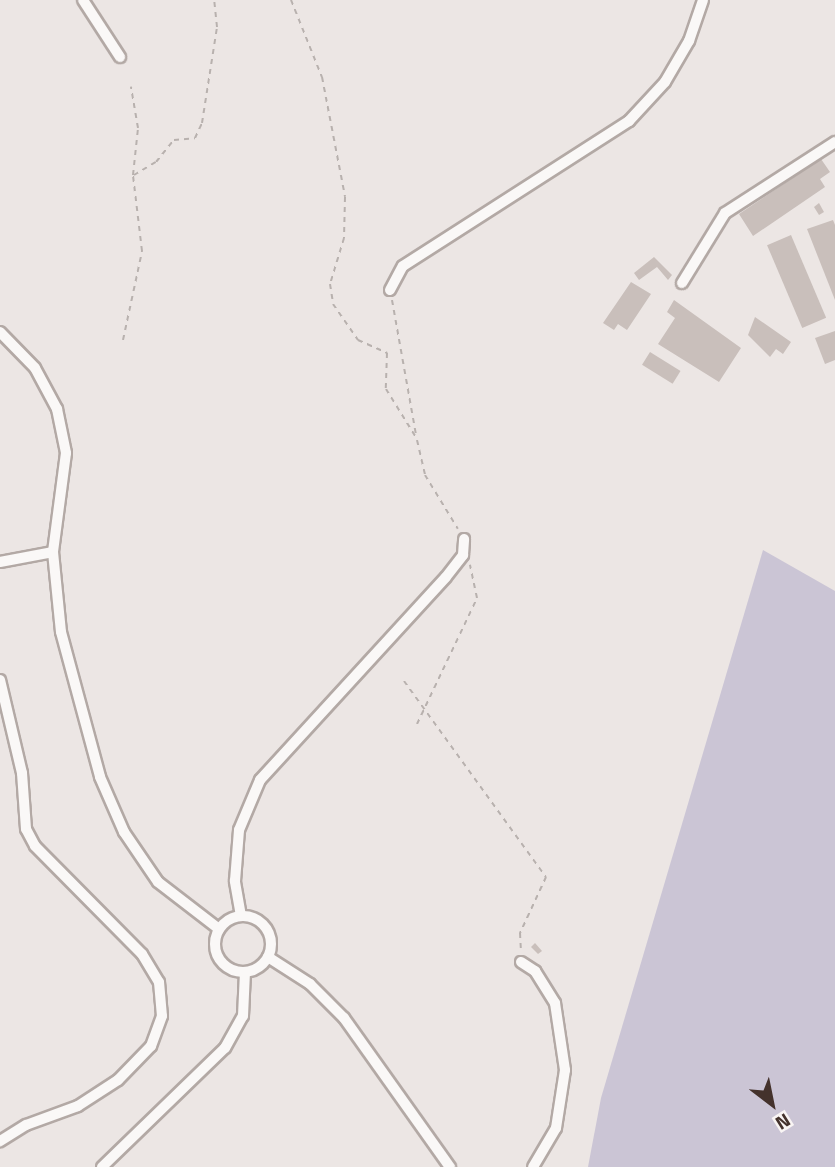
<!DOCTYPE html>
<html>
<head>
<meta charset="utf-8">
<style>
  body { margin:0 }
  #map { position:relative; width:835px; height:1167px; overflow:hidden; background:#ece6e4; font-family:"Titillium Web",sans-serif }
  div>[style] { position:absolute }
  .green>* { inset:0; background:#cbc5d5 }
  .building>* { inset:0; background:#c9bfbb; transform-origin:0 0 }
  .path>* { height:2px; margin-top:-1px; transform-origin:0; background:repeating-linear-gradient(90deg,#b8b1ae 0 5px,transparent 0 10px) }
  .roads { filter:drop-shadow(2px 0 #b3a9a5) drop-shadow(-2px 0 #b3a9a5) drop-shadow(0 2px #b3a9a5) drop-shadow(0 -2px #b3a9a5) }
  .minor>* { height:10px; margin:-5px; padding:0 5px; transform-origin:5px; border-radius:5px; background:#faf8f7 }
  .minor>.ring { margin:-5px; padding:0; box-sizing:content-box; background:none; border:10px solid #faf8f7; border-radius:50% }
  span { translate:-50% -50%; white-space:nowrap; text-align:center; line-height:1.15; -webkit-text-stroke:6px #f9f5f4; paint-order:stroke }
  .north { position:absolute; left:737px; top:1069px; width:70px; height:70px; -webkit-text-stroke:5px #f9f5f4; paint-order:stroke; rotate:148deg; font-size:19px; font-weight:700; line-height:28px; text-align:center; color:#44322c }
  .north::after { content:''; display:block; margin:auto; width:24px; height:32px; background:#44322c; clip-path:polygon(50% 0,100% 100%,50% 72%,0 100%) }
</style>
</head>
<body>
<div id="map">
  <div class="green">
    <div style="clip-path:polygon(763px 550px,835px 591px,835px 1167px,588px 1167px,601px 1098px)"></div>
  </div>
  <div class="building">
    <div style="clip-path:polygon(821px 159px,830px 172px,820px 179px,825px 187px,753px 236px,739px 214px)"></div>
    <div style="clip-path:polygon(819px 203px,824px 212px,819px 215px,814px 207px)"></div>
    <div style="clip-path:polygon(833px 220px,835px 225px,835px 300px,807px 229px)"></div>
    <div style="left:791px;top:235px;width:90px;height:26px;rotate:67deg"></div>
    <div style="clip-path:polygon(654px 257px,672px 275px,668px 280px,657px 267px,639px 280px,634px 273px)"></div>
    <div style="clip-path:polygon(631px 282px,651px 294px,627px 330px,618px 324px,614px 330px,603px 323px)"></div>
    <div style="clip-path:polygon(674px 300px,741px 348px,719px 382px,658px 344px,675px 318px,667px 312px)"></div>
    <div style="clip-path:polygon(755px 317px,791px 342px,783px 354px,776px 349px,770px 357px,748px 335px)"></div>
    <div style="clip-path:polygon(835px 331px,835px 360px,825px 364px,815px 338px)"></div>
    <div style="left:650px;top:352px;width:36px;height:15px;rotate:32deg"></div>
    <div style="clip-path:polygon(535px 943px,542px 951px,538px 954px,531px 947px)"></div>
  </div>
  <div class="path">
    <div style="left:291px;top:0;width:83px;rotate:68.1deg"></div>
    <div style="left:322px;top:77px;width:122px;rotate:79.1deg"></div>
    <div style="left:345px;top:197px;width:41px;rotate:91.4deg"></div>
    <div style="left:344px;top:238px;width:48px;rotate:106.9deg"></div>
    <div style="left:330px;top:284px;width:20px;rotate:81deg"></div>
    <div style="left:333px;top:304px;width:44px;rotate:55.2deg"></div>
    <div style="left:358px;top:340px;width:32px;rotate:24deg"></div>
    <div style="left:387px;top:353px;width:36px;rotate:92deg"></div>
    <div style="left:386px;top:389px;width:59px;rotate:58.2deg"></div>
    <div style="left:134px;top:175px;width:26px;rotate:-31deg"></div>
    <div style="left:156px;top:162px;width:28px;rotate:-51deg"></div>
    <div style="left:174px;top:140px;width:21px;rotate:-5deg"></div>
    <div style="left:195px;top:138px;width:17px;rotate:-65deg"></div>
    <div style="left:202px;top:123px;width:97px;rotate:-81.1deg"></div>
    <div style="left:217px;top:27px;width:27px;rotate:-96deg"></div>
    <div style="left:392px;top:300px;width:137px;rotate:79.9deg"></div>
    <div style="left:123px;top:340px;width:91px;rotate:-77.9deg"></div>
    <div style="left:142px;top:251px;width:77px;rotate:-96.8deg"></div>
    <div style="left:133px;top:175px;width:47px;rotate:-83.9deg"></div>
    <div style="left:138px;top:128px;width:42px;rotate:-99.7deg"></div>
    <div style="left:417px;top:440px;width:36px;rotate:77deg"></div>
    <div style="left:425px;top:475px;width:63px;rotate:58.6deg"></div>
    <div style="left:404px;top:681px;width:242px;rotate:54.1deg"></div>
    <div style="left:546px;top:877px;width:62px;rotate:114.9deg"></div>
    <div style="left:520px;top:933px;width:20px;rotate:87deg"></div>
    <div style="left:417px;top:724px;width:140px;rotate:-64.5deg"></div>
    <div style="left:477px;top:598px;width:34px;rotate:-102deg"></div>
  </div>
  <div class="roads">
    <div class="minor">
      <div style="left:83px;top:0;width:68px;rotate:57deg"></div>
      <div style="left:682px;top:283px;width:82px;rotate:-58.4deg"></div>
      <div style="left:725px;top:213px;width:131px;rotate:-32.8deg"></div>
      <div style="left:390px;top:290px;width:27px;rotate:-62deg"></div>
      <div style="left:403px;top:266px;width:269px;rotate:-32.7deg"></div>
      <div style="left:629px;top:121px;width:53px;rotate:-47.3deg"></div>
      <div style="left:665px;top:82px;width:48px;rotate:-59.7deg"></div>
      <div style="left:689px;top:41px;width:43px;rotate:-71.1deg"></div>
      <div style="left:0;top:332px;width:50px;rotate:45.8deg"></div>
      <div style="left:35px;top:368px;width:47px;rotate:61.8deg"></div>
      <div style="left:57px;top:409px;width:45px;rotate:78.4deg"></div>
      <div style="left:66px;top:453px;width:100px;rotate:97.5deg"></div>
      <div style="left:53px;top:552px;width:80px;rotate:84.3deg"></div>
      <div style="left:61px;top:632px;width:150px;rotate:74.9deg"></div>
      <div style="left:100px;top:777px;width:60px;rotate:66.4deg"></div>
      <div style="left:124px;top:832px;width:60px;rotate:55.8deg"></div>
      <div style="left:158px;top:882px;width:77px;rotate:37.6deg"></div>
      <div style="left:0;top:562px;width:54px;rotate:-10.7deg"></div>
      <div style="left:0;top:680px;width:96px;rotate:76.7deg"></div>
      <div style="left:22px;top:773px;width:56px;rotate:85.9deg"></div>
      <div style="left:26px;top:829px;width:19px;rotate:62deg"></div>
      <div style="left:35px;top:846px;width:152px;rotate:45.3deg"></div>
      <div style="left:142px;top:954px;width:33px;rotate:59deg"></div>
      <div style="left:159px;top:982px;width:34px;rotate:85deg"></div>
      <div style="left:162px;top:1016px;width:32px;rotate:110deg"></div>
      <div style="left:151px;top:1046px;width:47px;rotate:134.1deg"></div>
      <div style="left:118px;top:1080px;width:48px;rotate:147deg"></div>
      <div style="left:78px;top:1106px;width:55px;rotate:159.9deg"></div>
      <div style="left:26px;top:1125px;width:31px;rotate:148deg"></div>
      <div style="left:241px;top:916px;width:36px;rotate:-100deg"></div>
      <div style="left:235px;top:881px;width:51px;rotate:-85.5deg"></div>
      <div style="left:239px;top:830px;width:54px;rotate:-67.2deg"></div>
      <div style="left:260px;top:780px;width:275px;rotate:-47.5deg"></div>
      <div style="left:446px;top:577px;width:28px;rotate:-52deg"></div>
      <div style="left:463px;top:555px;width:16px;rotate:-86deg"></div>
      <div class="ring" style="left:215px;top:916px;width:46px;height:46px"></div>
      <div style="left:268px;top:957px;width:50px;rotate:32.7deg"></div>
      <div style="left:310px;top:984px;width:48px;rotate:45deg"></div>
      <div style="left:344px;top:1018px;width:183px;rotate:54.6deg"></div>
      <div style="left:521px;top:962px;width:17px;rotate:33deg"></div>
      <div style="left:535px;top:971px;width:38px;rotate:58deg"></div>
      <div style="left:555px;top:1003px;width:68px;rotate:81.5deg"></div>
      <div style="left:565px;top:1070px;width:59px;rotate:98.8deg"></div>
      <div style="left:556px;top:1128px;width:45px;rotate:120.5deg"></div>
      <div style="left:102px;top:1167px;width:171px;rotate:-44.1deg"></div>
      <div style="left:225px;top:1048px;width:37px;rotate:-61deg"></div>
      <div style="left:243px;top:1016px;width:44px;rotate:-87.4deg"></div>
    </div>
  </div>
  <div class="north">N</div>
</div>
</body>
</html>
